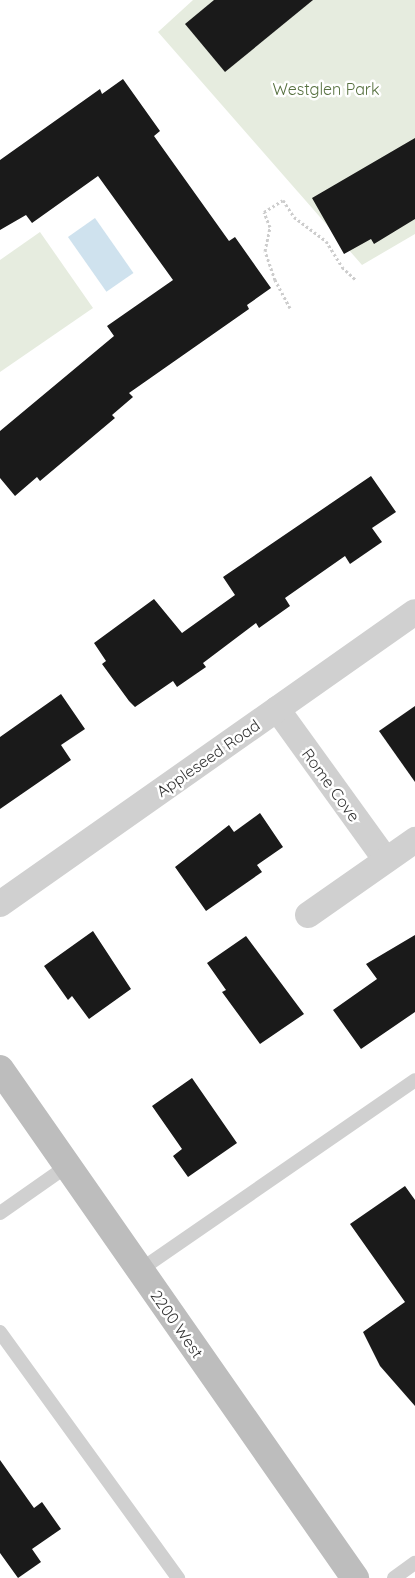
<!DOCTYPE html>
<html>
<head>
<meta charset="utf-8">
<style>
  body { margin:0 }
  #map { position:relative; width:415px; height:1578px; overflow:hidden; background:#fff; font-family:Quicksand,sans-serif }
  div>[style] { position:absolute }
  .green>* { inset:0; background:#e6ecdf }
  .water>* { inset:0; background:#cfe2ee; transform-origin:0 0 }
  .building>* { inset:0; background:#1a1a1a }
  .path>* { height:3px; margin-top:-1.5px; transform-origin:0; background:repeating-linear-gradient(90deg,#cdcdcd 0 2.5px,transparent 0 5px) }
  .lane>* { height:14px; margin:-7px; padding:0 7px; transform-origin:7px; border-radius:7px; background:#d0d0d0 }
  .street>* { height:26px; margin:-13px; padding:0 13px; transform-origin:13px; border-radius:13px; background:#d0d0d0 }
  .secondary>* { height:28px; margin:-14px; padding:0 14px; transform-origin:14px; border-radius:14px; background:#bdbdbd }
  span { translate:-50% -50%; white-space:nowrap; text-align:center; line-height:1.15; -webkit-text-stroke:5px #fff; paint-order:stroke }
  .park-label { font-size:16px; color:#56703f }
  .street-label { font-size:16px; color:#333 }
</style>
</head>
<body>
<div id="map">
  <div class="green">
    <div style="clip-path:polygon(193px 0,415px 0,415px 234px,362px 265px,158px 32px)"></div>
    <div style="clip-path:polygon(40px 232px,93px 308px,0 372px,0 260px)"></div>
  </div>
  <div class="water">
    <div style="left:95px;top:218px;width:67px;height:33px;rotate:55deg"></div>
  </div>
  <div class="building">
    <div style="clip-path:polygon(214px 0,313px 0,225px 72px,185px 24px)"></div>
    <div style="clip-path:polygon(123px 79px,160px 131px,154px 136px,229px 241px,235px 237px,271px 288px,247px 305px,249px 309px,129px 393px,133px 397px,112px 415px,115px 418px,40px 481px,37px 477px,15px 496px,0 478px,0 431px,114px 336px,107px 326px,173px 280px,98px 176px,32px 223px,26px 215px,0 230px,0 160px,100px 89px,102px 94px)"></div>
    <div style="clip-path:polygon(415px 138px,415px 219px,374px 244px,371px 239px,344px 254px,312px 198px)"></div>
    <div style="clip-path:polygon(371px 476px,396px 512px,372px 528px,382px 542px,350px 564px,345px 556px,285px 598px,290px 606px,259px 628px,256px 623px,203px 663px,206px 667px,177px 687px,173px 681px,135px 707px,129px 701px,102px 664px,106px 661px,94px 643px,154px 599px,182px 633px,235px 595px,223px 577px)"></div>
    <div style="clip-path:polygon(61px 694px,85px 729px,61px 745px,71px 760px,0 809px,0 737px)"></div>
    <div style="clip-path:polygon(415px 706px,415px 782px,379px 731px)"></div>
    <div style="clip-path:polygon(260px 813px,283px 847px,257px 865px,262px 872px,206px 911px,175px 867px,229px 825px,234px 832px)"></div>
    <div style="clip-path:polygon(93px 931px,131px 989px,89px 1019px,72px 996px,68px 1000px,44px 966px)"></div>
    <div style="clip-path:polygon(415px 935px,415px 1012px,361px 1049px,333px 1010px,377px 979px,366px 964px)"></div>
    <div style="clip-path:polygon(246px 936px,304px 1014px,260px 1044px,222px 992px,226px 990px,207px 963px)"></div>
    <div style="clip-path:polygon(192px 1078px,237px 1143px,188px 1177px,173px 1156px,182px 1149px,152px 1106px)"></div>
    <div style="clip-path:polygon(405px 1186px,415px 1200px,415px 1406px,380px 1366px,363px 1332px,405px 1302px,350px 1224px)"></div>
    <div style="clip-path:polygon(0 1460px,34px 1508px,42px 1502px,61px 1529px,32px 1549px,41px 1562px,18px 1578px,0 1553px)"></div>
  </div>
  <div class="path">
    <div style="left:290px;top:308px;width:32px;rotate:-118deg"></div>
    <div style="left:275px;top:280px;width:31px;rotate:-109deg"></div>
    <div style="left:265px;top:251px;width:25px;rotate:-78deg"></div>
    <div style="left:270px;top:227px;width:16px;rotate:-112deg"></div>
    <div style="left:264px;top:212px;width:22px;rotate:-32deg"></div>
    <div style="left:283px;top:200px;width:20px;rotate:57deg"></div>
    <div style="left:294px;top:217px;width:40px;rotate:37deg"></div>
    <div style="left:326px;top:241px;width:31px;rotate:58deg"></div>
    <div style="left:342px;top:267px;width:18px;rotate:43deg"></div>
  </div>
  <div class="lane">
    <div style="left:0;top:1213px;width:82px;rotate:-35deg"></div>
    <div style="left:140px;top:1270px;width:334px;rotate:-34.6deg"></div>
    <div style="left:0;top:1332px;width:304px;rotate:54.1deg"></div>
    <div style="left:394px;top:1578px;width:26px;rotate:-36deg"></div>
  </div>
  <div class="street">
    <div style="left:277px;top:709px;width:186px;rotate:54.2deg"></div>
    <div style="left:0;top:904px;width:507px;rotate:-35.13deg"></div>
    <div style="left:308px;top:915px;width:131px;rotate:-35deg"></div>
  </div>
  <div class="secondary">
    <div style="left:0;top:1069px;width:621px;rotate:55.11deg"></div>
  </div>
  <div class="park-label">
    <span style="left:326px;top:89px">Westglen Park</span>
  </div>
  <div class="street-label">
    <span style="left:208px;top:758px;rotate:-35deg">Appleseed Road</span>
    <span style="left:331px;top:785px;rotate:54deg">Rome Cove</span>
    <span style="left:177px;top:1324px;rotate:55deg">2200 West</span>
  </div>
</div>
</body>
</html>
